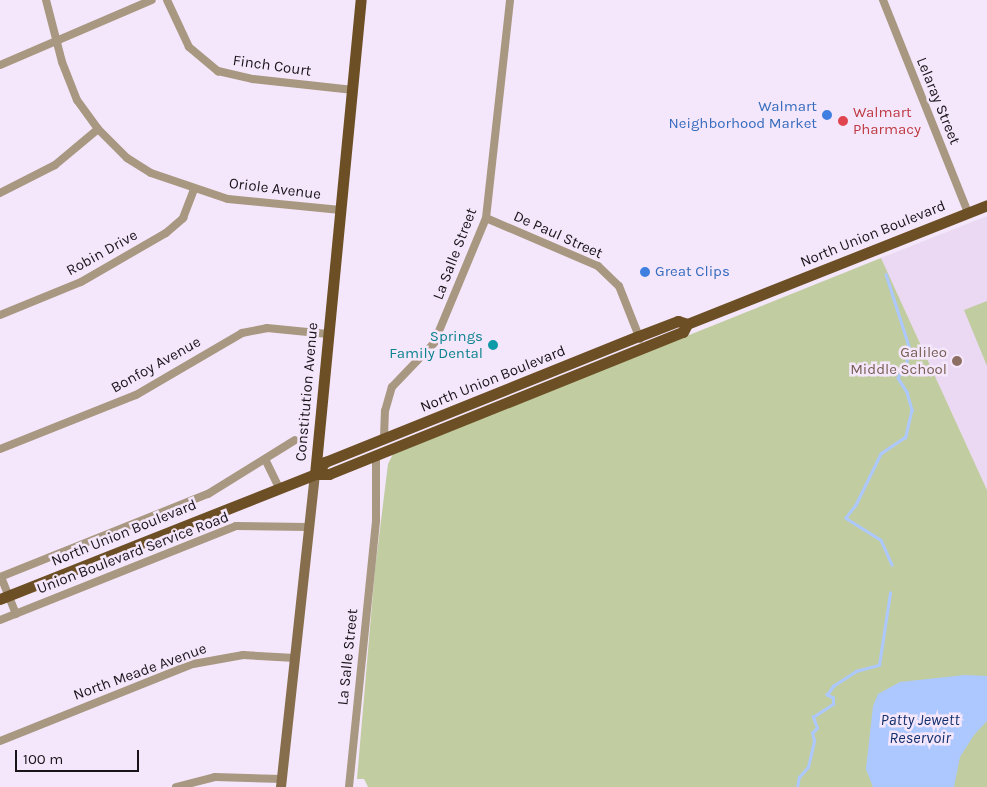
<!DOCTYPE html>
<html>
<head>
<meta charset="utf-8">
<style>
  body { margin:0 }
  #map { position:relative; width:987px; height:787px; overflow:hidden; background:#f5e7fb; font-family:Karla,sans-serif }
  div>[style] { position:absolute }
  .built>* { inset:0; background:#ebd8f2 }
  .green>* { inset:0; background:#c1cca1 }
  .water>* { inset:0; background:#acc8ff }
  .stream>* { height:2.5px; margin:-1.25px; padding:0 1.25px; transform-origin:1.25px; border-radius:1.25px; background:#acc8ff }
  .street>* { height:8px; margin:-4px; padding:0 4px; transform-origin:4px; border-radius:4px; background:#a89781 }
  .secondary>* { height:10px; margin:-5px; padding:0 5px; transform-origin:5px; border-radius:5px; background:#866d4c }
  .primary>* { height:11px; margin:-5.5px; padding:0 5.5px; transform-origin:5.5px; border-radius:5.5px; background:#6d4f25 }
  .dots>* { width:14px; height:14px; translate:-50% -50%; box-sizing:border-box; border:2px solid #f5e7fb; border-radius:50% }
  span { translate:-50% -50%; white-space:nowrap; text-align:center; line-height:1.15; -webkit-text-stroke:5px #f5e7fb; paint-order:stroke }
  .street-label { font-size:15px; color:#19141a }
  .shop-label { font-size:15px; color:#366cbe }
  .right { translate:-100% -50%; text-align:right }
  .left { translate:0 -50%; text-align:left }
  .health-label { font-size:15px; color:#be3a42 }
  .culture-label { font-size:15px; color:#0d838f }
  .education-label { font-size:15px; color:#785e54 }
  .water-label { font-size:16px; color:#132f6d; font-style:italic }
  .scale { position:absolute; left:15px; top:750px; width:124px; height:22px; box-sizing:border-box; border:2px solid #19141a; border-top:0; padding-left:6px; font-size:15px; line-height:18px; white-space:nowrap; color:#19141a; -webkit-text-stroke:4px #f5e7fb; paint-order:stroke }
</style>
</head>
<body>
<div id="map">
  <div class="built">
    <div style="clip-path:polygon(987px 216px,987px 490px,881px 258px)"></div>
  </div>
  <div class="green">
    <div style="clip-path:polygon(881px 258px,987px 490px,987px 787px,368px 787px,364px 779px,357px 779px,375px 569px,388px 464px,393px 454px)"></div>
    <div style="clip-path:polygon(987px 301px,987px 366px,964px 310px)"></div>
  </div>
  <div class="water">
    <div style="clip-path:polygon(965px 675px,987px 676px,987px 721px,974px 735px,960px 757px,954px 787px,873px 787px,866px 769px,873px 706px,878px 694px,900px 682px)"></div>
  </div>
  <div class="stream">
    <div style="left:886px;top:274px;width:76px;rotate:72.3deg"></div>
    <div style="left:909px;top:346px;width:17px;rotate:97deg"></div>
    <div style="left:907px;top:363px;width:17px;rotate:121deg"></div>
    <div style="left:898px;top:378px;width:17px;rotate:57deg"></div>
    <div style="left:907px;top:392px;width:19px;rotate:74deg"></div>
    <div style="left:912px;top:410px;width:28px;rotate:103deg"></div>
    <div style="left:906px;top:437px;width:30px;rotate:146deg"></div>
    <div style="left:881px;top:454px;width:57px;rotate:116.1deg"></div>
    <div style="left:856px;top:505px;width:16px;rotate:128deg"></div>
    <div style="left:846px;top:518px;width:41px;rotate:32.2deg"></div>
    <div style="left:881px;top:540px;width:27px;rotate:66deg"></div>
    <div style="left:797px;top:787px;width:10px;rotate:-79deg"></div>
    <div style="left:799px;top:777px;width:13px;rotate:-48deg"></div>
    <div style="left:808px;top:767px;width:27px;rotate:-77deg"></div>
    <div style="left:814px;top:741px;width:8px;rotate:-104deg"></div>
    <div style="left:812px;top:733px;width:7px;rotate:-45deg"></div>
    <div style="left:817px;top:728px;width:12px;rotate:-110deg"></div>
    <div style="left:813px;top:717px;width:24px;rotate:-33deg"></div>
    <div style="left:833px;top:704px;width:6px;rotate:-90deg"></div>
    <div style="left:833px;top:698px;width:7px;rotate:-153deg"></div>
    <div style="left:827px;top:695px;width:11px;rotate:-56deg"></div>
    <div style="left:833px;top:686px;width:27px;rotate:-33deg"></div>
    <div style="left:856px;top:671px;width:24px;rotate:-15deg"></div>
    <div style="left:879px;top:665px;width:73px;rotate:-81.3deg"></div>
  </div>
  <div class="street">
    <div style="left:46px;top:0;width:64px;rotate:75.5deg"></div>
    <div style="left:62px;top:62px;width:41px;rotate:68.5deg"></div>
    <div style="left:77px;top:100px;width:36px;rotate:54deg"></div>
    <div style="left:98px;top:129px;width:41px;rotate:45deg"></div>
    <div style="left:127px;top:158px;width:28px;rotate:32deg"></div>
    <div style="left:151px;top:173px;width:81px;rotate:18.7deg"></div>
    <div style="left:228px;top:199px;width:113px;rotate:5.6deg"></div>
    <div style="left:167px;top:0;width:52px;rotate:64.9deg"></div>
    <div style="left:189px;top:47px;width:38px;rotate:40deg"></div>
    <div style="left:218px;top:71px;width:36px;rotate:13deg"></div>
    <div style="left:253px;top:79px;width:101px;rotate:6.3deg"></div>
    <div style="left:883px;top:0;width:228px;rotate:68.2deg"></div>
    <div style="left:0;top:65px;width:165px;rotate:-23.2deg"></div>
    <div style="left:0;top:193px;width:62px;rotate:-27deg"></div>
    <div style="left:55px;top:165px;width:56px;rotate:-39.9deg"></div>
    <div style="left:486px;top:218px;width:122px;rotate:23.2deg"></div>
    <div style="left:598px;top:266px;width:29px;rotate:44deg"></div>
    <div style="left:619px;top:286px;width:57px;rotate:68.4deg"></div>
    <div style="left:0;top:315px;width:87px;rotate:-22.2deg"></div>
    <div style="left:81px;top:282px;width:98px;rotate:-30deg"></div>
    <div style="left:166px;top:233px;width:23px;rotate:-41deg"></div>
    <div style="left:183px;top:218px;width:30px;rotate:-69deg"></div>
    <div style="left:384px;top:438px;width:27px;rotate:-88deg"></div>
    <div style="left:385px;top:411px;width:25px;rotate:-74deg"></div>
    <div style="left:392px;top:387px;width:61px;rotate:-46.3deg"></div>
    <div style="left:434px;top:343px;width:135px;rotate:-67.4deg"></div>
    <div style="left:486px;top:218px;width:219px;rotate:-83.7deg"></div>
    <div style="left:0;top:449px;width:146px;rotate:-21.7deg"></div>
    <div style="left:136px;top:395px;width:123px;rotate:-30.3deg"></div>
    <div style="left:242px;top:333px;width:25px;rotate:-11deg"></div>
    <div style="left:267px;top:328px;width:61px;rotate:5.6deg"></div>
    <div style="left:265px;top:459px;width:32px;rotate:64deg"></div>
    <div style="left:0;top:577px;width:224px;rotate:-21.8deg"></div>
    <div style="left:208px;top:494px;width:102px;rotate:-31.8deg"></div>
    <div style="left:1px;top:577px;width:40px;rotate:68deg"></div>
    <div style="left:0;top:620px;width:254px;rotate:-21.7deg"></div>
    <div style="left:236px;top:526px;width:72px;rotate:0.8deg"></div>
    <div style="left:0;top:741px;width:208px;rotate:-21.8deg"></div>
    <div style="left:193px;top:664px;width:51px;rotate:-10.2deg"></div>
    <div style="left:243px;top:655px;width:52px;rotate:3.3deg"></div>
    <div style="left:176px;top:787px;width:40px;rotate:-14.4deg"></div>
    <div style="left:215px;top:777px;width:67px;rotate:1.7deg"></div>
    <div style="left:349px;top:787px;width:268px;rotate:-84.2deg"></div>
    <div style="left:376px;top:520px;width:65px;rotate:-90deg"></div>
  </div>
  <div class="secondary">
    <div style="left:281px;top:787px;width:315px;rotate:-83.8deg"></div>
  </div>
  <div class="primary">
    <div style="left:315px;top:474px;width:16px;rotate:-50deg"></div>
    <div style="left:325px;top:462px;width:338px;rotate:-21.9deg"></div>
    <div style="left:639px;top:336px;width:42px;rotate:-21deg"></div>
    <div style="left:678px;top:321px;width:9px;rotate:18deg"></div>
    <div style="left:687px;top:324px;width:323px;rotate:-21.6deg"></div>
    <div style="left:315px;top:474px;width:476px;rotate:-84.5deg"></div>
    <div style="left:0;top:599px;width:339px;rotate:-21.6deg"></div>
    <div style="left:315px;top:474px;width:14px"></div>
    <div style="left:329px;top:474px;width:381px;rotate:-21.9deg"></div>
    <div style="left:683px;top:332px;width:9px;rotate:-63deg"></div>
  </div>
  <div class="dots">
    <div style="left:827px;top:115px;background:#3f7fe0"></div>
    <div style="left:843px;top:121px;background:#e0444e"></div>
    <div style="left:645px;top:272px;background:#3f7fe0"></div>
    <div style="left:493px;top:345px;background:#0f9aa8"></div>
    <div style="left:957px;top:361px;background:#8d6e63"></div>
  </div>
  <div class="street-label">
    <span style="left:272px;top:66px;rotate:8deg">Finch Court</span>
    <span style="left:938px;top:101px;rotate:68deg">Lelaray Street</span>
    <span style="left:275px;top:189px;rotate:7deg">Oriole Avenue</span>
    <span style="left:873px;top:234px;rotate:-22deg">North Union Boulevard</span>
    <span style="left:558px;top:235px;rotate:24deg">De Paul Street</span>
    <span style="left:102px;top:253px;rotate:-29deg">Robin Drive</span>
    <span style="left:455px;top:254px;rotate:-69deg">La Salle Street</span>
    <span style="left:156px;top:365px;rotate:-29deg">Bonfoy Avenue</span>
    <span style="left:493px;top:379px;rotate:-22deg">North Union Boulevard</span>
    <span style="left:307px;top:392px;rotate:-85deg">Constitution Avenue</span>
    <span style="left:124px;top:533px;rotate:-22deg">North Union Boulevard</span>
    <span style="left:133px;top:553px;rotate:-21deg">Union Boulevard Service Road</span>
    <span style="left:348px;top:657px;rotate:-84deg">La Salle Street</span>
    <span style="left:140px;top:672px;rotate:-20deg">North Meade Avenue</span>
  </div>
  <div class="shop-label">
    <span class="right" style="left:817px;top:115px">Walmart<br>Neighborhood Market</span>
    <span class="left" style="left:655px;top:272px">Great Clips</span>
  </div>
  <div class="health-label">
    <span class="left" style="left:853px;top:121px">Walmart<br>Pharmacy</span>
  </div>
  <div class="culture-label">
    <span class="right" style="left:483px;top:345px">Springs<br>Family Dental</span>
  </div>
  <div class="education-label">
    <span class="right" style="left:947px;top:361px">Galileo<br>Middle School</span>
  </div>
  <div class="water-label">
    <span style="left:920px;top:729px">Patty Jewett<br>Reservoir</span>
  </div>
  <div class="scale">100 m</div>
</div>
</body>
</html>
